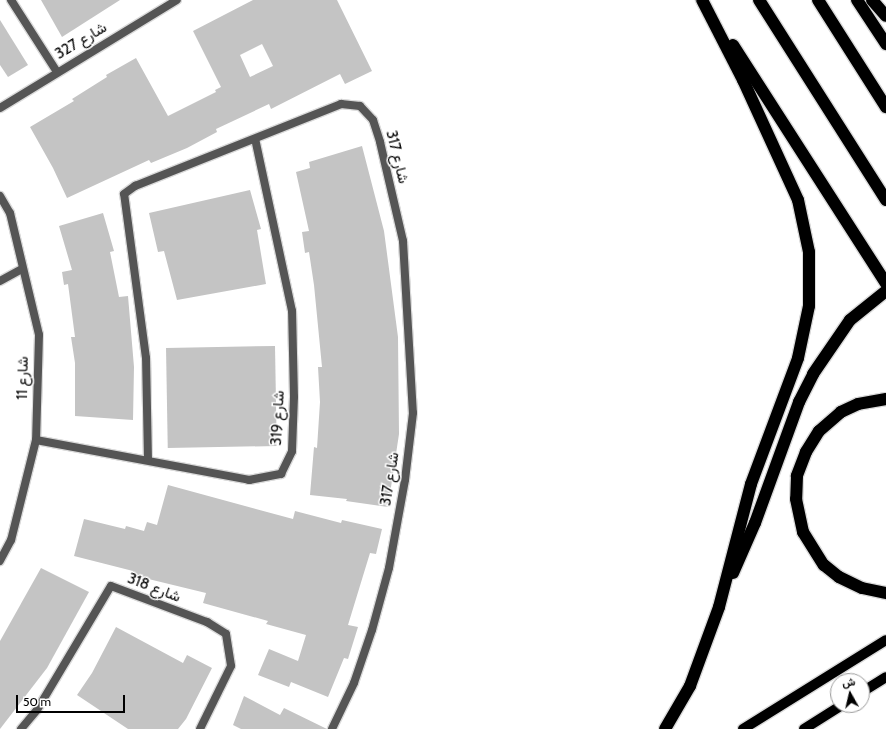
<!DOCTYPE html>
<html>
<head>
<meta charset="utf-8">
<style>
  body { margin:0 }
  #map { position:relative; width:886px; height:729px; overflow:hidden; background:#fff; font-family:Cabin,Vazirmatn,sans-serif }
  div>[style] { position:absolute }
  .building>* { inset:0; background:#c4c4c4; transform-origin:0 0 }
  .roads { filter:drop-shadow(1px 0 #dbdbdb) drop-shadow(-1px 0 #dbdbdb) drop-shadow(0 1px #dbdbdb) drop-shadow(0 -1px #dbdbdb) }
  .street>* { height:8px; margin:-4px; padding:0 4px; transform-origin:4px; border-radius:4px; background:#555 }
  .primary>* { height:10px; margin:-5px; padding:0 5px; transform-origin:5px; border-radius:5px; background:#000 }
  .highway>* { height:12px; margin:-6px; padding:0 6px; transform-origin:6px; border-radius:6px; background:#000 }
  span { translate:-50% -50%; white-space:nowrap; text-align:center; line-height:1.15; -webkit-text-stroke:3px #fff; paint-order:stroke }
  .street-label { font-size:15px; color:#000 }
  .north { position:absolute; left:830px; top:673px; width:40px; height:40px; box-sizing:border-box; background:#fff; border:1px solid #999; border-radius:50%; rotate:352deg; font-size:11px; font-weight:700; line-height:16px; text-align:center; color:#000 }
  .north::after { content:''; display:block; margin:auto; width:14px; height:18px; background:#000; clip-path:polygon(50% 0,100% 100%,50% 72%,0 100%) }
  .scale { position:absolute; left:16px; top:695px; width:109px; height:18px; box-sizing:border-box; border:2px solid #000; border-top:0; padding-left:5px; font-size:12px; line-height:14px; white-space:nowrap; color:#000; -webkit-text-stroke:3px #fff; paint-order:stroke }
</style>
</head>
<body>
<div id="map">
  <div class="building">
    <div style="clip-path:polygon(41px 0,120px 0,62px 37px)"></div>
    <div style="clip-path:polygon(evenodd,253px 0,337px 0,372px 71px,345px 84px,340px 74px,271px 109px,269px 104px,216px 129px,217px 132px,187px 148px,151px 163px,149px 160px,67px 198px,53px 168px,30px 127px,74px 101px,72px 99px,107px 77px,106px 75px,136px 58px,168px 116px,216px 92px,215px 90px,221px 87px,193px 31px,253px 0,262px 44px,273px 66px,250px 77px,240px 55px,262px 44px)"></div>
    <div style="clip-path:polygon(0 20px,28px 65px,8px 77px,0 65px)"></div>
    <div style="clip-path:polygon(362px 146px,384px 231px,398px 337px,399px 434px,388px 507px,346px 501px,347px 499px,310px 495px,314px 447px,317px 448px,320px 402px,318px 367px,322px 367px,314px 285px,309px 252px,305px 253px,302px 232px,309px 231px,296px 172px,310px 168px,309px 162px)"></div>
    <div style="clip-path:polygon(250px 190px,261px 229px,257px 230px,266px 284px,177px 300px,164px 251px,158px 252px,149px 213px)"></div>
    <div style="clip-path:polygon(103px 213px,114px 251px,110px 252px,119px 297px,128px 296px,134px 367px,133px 420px,75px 416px,75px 363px,71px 337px,75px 337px,68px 284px,64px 285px,62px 272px,72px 270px,59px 226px)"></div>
    <div style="left:275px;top:346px;width:100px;height:109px;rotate:89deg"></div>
    <div style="clip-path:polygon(168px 485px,293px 519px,295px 511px,341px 523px,342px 520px,382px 529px,376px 554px,370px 553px,348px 625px,358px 627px,348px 659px,344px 658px,328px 697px,291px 682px,289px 687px,258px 675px,269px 649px,298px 661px,306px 635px,266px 624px,268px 621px,203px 603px,206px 593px,132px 575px,133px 571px,74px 556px,84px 519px,125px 529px,126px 526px,144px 531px,147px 522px,157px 525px)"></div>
    <div style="clip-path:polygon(41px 568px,89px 592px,47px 668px,0 729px,0 641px)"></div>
    <div style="clip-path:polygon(116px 627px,183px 663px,187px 655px,212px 668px,186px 719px,178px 729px,128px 729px,77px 695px,92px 673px)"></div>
    <div style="clip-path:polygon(244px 696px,280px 715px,284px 708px,327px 729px,241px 729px,233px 725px)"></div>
  </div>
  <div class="roads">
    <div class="street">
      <div style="left:11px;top:0;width:85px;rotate:57.4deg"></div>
      <div style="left:0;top:108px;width:207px;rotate:-31.4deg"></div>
      <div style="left:0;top:196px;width:20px;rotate:60deg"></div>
      <div style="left:10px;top:213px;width:125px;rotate:76.6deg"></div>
      <div style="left:39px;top:335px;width:105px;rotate:91.6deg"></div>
      <div style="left:36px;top:440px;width:103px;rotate:104deg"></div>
      <div style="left:11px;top:540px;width:24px;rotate:118deg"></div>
      <div style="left:0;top:281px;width:25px;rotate:-29deg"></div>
      <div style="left:36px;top:440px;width:217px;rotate:10.6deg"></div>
      <div style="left:249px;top:480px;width:33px;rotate:-11deg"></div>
      <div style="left:281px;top:474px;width:25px;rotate:-64deg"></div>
      <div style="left:292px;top:451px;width:54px;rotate:-87.9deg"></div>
      <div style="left:294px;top:397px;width:86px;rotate:-91.3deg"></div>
      <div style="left:292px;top:311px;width:176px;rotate:-102.1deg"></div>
      <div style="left:148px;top:460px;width:102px;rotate:-91.1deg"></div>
      <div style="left:146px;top:358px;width:165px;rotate:-97.6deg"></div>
      <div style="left:124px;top:194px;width:14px;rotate:-36deg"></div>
      <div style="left:135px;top:186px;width:222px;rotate:-21.7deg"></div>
      <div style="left:341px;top:104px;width:19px;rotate:6deg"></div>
      <div style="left:360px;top:106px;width:19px;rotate:47deg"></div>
      <div style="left:373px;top:120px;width:23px;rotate:72deg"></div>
      <div style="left:380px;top:142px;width:102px;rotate:76.9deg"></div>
      <div style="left:403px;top:241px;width:172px;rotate:86.7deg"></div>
      <div style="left:413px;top:413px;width:67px;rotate:96.8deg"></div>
      <div style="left:405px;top:480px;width:89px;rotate:100.3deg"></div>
      <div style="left:389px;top:568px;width:64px;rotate:105.3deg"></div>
      <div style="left:372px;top:630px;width:56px;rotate:108.8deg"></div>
      <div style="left:354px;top:683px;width:51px;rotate:115.6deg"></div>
      <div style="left:21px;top:729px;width:25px;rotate:-50deg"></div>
      <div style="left:37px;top:710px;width:144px;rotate:-59.2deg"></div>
      <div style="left:111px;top:586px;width:103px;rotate:20.6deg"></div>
      <div style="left:207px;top:622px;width:22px;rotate:32deg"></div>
      <div style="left:226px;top:634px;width:32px;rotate:81deg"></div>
      <div style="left:231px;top:666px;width:70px;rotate:116.2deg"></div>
    </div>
    <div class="primary">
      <div style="left:862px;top:692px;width:28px;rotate:-32deg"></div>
      <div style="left:743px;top:729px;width:168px;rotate:-31.9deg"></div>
      <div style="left:804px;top:729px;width:45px;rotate:-32.3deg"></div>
    </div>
    <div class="highway">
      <div style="left:759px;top:0;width:237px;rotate:57.6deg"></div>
      <div style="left:818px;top:0;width:127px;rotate:57.6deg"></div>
      <div style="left:857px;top:0;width:53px;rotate:56.6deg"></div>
      <div style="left:872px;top:0;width:21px;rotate:49deg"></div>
      <div style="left:733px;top:45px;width:283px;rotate:57.3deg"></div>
      <div style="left:886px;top:399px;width:28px;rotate:170deg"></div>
      <div style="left:858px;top:404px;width:19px;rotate:155deg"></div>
      <div style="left:841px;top:412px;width:29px;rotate:139deg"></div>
      <div style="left:819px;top:431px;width:25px;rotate:122deg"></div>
      <div style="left:806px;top:452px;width:26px;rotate:111deg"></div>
      <div style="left:797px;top:476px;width:23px;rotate:92deg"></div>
      <div style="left:796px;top:499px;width:34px;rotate:78deg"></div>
      <div style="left:803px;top:532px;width:39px;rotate:58deg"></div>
      <div style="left:824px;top:565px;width:19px;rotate:39deg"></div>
      <div style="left:839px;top:577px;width:25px;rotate:26deg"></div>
      <div style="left:862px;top:588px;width:25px;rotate:12deg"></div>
      <div style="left:733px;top:573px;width:55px;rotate:-66.3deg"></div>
      <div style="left:755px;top:523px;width:129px;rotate:-70deg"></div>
      <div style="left:799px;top:402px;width:31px;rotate:-63deg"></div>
      <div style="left:813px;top:374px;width:65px;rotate:-55.6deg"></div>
      <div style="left:850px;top:320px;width:46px;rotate:-38.9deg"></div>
      <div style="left:665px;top:729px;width:50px;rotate:-59.8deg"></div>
      <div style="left:690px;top:686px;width:84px;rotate:-69.8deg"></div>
      <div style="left:719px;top:607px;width:127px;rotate:-75.4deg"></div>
      <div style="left:751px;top:484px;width:134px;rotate:-69.5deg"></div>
      <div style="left:798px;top:358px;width:53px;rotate:-78.1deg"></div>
      <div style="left:809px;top:306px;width:54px;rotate:-90deg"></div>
      <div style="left:809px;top:252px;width:53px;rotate:-101.9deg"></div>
      <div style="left:798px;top:200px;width:132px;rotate:-114.6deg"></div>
      <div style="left:743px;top:80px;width:90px;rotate:-117.1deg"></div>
    </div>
  </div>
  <div class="street-label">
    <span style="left:81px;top:41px;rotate:-31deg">شارع 327</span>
    <span style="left:397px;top:157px;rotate:76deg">شارع 317</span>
    <span style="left:23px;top:378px;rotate:-89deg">شارع 11</span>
    <span style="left:278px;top:418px;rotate:-87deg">شارع 319</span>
    <span style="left:390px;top:479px;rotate:-81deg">شارع 317</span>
    <span style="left:154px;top:588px;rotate:21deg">شارع 318</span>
  </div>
  <div class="north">ش</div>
  <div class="scale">50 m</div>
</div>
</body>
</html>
